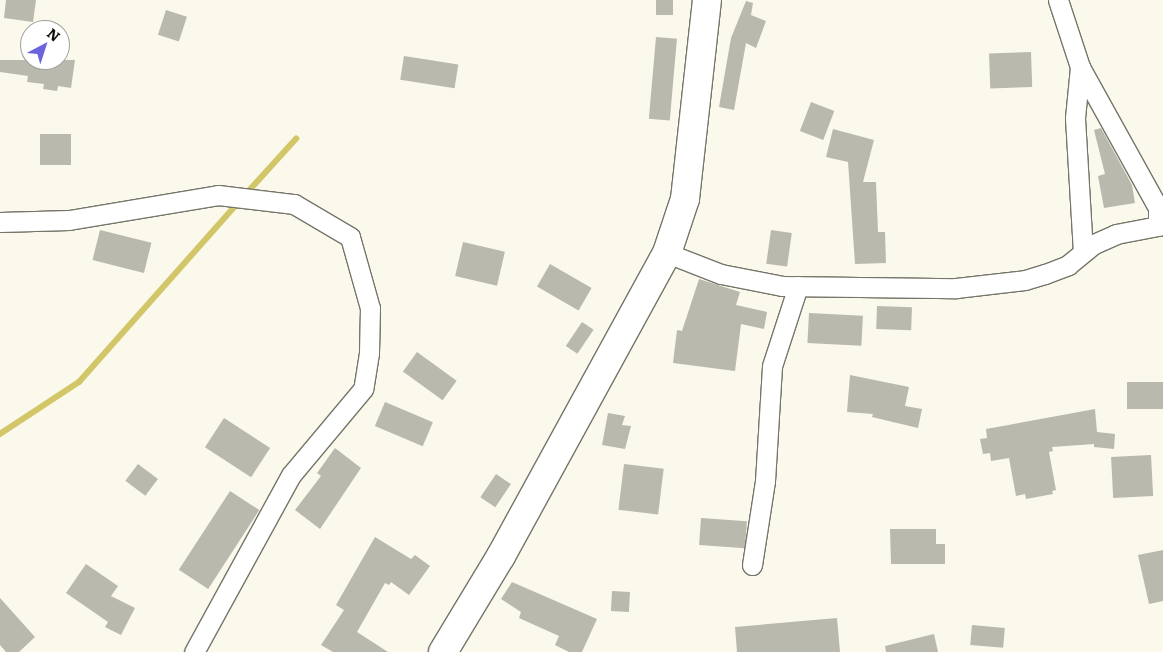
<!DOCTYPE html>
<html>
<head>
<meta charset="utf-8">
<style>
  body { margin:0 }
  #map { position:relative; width:1163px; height:652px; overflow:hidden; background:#faf9ec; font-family:Literata,serif }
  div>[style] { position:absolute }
  .stream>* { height:5.5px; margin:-2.75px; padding:0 2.75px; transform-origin:2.75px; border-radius:2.75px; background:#d3c668 }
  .building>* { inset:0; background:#bab9ad; transform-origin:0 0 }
  .roads { filter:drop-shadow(1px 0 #76756a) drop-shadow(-1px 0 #76756a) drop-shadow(0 1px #76756a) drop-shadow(0 -1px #76756a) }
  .street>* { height:19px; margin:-9.5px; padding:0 9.5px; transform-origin:9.5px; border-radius:9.5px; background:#fff }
  .secondary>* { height:28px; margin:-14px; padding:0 14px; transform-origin:14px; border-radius:14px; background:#fff }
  span { translate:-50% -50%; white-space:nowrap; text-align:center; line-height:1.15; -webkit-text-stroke:5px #fff; paint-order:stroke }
  .north { position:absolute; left:20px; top:20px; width:50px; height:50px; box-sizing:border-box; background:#fff; border:1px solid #a09f9e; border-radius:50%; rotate:40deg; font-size:14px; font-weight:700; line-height:20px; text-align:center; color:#11100c }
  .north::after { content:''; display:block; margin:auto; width:18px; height:22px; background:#6b64dd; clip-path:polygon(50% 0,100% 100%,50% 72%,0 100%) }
</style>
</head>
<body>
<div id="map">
  <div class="stream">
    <div style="left:245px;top:195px;width:76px;rotate:-47.7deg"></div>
    <div style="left:0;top:434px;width:95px;rotate:-33.4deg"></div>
    <div style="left:79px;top:382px;width:241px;rotate:-48.4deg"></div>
  </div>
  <div class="building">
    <div style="clip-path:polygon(6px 0,36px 0,33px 22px,4px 18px)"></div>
    <div style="left:656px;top:0;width:17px;height:15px"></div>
    <div style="clip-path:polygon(746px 1px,753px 3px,751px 15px,766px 21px,756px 48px,746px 43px,734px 110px,719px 107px,731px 38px)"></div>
    <div style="left:166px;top:10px;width:22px;height:26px;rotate:18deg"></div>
    <div style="left:656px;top:37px;width:21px;height:82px;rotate:5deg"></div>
    <div style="left:1031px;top:52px;width:35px;height:42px;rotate:88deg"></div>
    <div style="left:404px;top:56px;width:55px;height:24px;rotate:9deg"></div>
    <div style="clip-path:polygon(0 60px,75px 60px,71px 88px,58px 86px,57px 91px,43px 89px,44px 84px,27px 82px,28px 76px,0 72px)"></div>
    <div style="left:811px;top:102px;width:25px;height:31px;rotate:21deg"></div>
    <div style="clip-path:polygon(1101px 128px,1132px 185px,1135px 203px,1104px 208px,1098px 176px,1105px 174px,1094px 130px)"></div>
    <div style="clip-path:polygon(833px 129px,874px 140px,863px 182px,876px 182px,878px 232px,885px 232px,886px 263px,855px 264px,848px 162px,826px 157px)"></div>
    <div style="left:40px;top:134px;width:31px;height:31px"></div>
    <div style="left:100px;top:230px;width:53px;height:31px;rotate:14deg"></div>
    <div style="left:771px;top:230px;width:21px;height:34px;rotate:8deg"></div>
    <div style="left:463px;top:242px;width:43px;height:35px;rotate:13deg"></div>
    <div style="left:550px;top:264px;width:48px;height:26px;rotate:30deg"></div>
    <div style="clip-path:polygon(699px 279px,740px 292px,736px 305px,767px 312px,764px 329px,741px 324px,735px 371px,673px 363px,677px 330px,682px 331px)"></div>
    <div style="left:877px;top:306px;width:35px;height:23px;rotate:2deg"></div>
    <div style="left:809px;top:313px;width:54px;height:30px;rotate:3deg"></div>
    <div style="left:582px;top:322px;width:14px;height:29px;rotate:34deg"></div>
    <div style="left:417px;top:352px;width:49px;height:24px;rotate:36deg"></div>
    <div style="clip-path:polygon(850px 375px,909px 387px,905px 406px,922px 409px,918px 428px,872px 417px,873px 414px,847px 412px)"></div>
    <div style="left:1163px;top:382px;width:27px;height:36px;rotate:90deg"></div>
    <div style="left:385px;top:402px;width:52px;height:26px;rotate:23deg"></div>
    <div style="clip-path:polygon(1095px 409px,1097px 432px,1115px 434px,1114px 449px,1094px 447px,1094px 444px,1052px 447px,1053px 451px,1049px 452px,1056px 490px,1052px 491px,1053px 494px,1026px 499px,1025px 494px,1016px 496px,1009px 458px,991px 461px,990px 453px,983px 454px,980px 439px,987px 438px,986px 429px)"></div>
    <div style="clip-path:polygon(608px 413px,625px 416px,622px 425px,631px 426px,625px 449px,602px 445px)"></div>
    <div style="left:224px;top:418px;width:55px;height:35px;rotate:33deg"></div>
    <div style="clip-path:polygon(335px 448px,361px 468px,320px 529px,295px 510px,321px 476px,317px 473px)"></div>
    <div style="left:1151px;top:455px;width:41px;height:40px;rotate:87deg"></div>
    <div style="left:138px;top:464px;width:25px;height:21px;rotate:37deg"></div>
    <div style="left:624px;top:464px;width:40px;height:46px;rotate:7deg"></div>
    <div style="left:496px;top:474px;width:18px;height:28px;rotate:34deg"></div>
    <div style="left:230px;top:491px;width:35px;height:94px;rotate:33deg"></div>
    <div style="left:701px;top:518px;width:46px;height:27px;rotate:4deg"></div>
    <div style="clip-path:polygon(890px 529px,936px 529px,936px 544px,945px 544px,945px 564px,891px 564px)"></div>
    <div style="clip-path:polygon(375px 537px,411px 559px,415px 555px,430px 566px,409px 595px,391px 582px,389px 585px,385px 583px,357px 632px,388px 652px,333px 652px,321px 645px,344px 610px,336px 605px)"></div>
    <div style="clip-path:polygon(1163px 550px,1163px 601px,1149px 604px,1138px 555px)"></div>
    <div style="clip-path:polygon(86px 564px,118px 586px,111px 596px,135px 608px,121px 635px,105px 627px,108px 622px,66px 593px)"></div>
    <div style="clip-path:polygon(512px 582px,597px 619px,582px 652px,569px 652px,555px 645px,559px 636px,519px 618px,521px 612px,501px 599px)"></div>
    <div style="left:612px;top:591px;width:18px;height:20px;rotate:3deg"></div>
    <div style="clip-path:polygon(0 598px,35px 637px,19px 652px,6px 652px,0 645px)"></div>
    <div style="clip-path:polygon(837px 618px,840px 652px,737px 652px,735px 627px)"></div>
    <div style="left:972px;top:625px;width:33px;height:20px;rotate:5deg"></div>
    <div style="clip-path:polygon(934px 634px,938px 652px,886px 652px,885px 646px)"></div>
  </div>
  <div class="roads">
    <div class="street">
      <div style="left:1058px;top:0;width:71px;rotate:71.8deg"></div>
      <div style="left:1080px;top:67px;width:161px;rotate:61deg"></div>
      <div style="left:1158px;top:208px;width:18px;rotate:90deg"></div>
      <div style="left:1080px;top:67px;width:51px;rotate:95.6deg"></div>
      <div style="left:1075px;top:118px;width:134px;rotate:86.6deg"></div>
      <div style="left:0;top:222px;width:69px;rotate:-1.7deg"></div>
      <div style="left:69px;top:220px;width:151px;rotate:-9.5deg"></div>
      <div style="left:218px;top:195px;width:77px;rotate:6.8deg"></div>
      <div style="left:294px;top:204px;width:65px;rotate:30.5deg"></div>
      <div style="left:350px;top:237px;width:74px;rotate:74.3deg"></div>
      <div style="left:370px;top:308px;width:45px;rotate:91.3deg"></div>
      <div style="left:369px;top:353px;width:36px;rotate:99deg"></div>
      <div style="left:363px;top:389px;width:112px;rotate:129.9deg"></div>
      <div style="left:291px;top:475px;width:202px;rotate:118.7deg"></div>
      <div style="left:667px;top:253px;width:58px;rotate:21.3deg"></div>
      <div style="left:721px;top:274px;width:62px;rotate:11.1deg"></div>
      <div style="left:782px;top:286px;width:174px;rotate:0.7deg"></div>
      <div style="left:956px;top:288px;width:69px;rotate:-6.6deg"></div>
      <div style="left:1025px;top:280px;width:21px;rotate:-17deg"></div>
      <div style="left:1045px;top:274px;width:25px;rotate:-21deg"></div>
      <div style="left:1068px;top:265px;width:33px;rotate:-39deg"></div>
      <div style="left:1094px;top:244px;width:24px;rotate:-24deg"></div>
      <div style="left:1116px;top:234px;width:48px;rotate:-10.8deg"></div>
      <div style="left:752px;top:565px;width:85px;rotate:-81.2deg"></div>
      <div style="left:765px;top:481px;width:115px;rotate:-86.5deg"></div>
      <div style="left:772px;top:366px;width:84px;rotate:-72deg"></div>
    </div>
    <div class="secondary">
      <div style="left:443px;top:652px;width:112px;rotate:-58.9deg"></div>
      <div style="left:501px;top:556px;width:345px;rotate:-61.3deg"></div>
      <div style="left:667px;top:253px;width:57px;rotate:-71.6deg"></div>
      <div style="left:685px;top:199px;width:200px;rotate:-83.7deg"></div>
    </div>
  </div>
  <div class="north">N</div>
</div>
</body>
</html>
